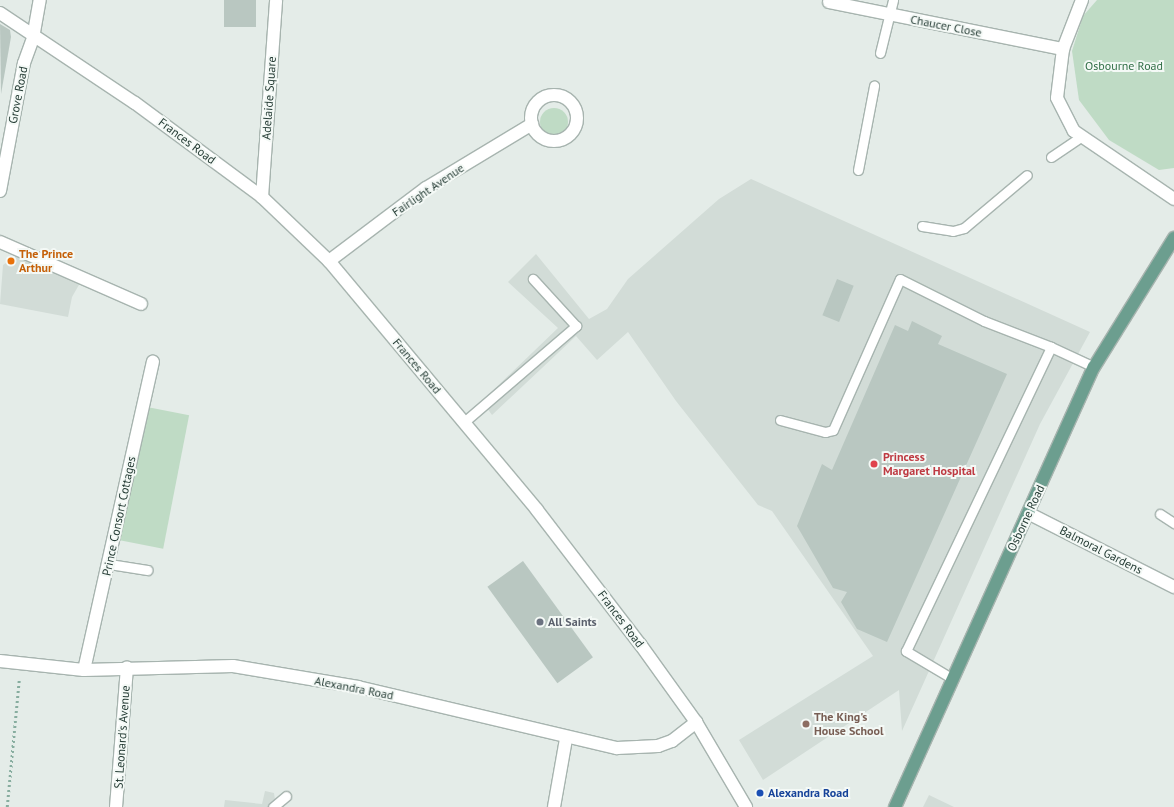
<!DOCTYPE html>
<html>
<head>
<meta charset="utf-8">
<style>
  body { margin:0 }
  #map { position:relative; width:1174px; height:807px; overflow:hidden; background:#e4ece8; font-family:"PT Sans",sans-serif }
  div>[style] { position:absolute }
  .built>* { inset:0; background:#d2dcd7 }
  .green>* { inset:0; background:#bfdbc5; transform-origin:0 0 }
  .round { border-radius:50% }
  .building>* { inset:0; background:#b9c7c1; transform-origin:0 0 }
  .path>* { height:2.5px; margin-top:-1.25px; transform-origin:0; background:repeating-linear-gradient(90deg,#87ad9f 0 2px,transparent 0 5px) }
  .roads { filter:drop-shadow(1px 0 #a7b4af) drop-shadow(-1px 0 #a7b4af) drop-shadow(0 1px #a7b4af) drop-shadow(0 -1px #a7b4af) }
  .lane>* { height:9px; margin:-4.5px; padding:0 4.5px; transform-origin:4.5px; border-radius:4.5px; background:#fff }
  .street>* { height:12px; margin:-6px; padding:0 6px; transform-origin:6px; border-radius:6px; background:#fff }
  .street>.ring { margin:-6px; padding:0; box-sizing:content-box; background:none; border:12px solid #fff; border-radius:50% }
  .secondary>* { height:12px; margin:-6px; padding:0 6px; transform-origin:6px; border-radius:6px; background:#fff }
  .primary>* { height:12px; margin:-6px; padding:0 6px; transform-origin:6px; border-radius:6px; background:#6c9e8f }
  .dots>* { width:11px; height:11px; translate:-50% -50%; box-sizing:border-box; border:2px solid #f4f9f6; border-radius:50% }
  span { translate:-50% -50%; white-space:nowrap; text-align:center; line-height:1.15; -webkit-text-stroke:4px #f4f9f6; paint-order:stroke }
  .street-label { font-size:12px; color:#253c35 }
  .park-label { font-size:12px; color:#326f47 }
  .food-label { font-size:12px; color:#c56008; font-weight:700 }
  .left { translate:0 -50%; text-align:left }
  .health-label { font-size:12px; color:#be3a42; font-weight:700 }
  .worship-label { font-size:12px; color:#5b616d; font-weight:700 }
  .education-label { font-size:12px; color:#785e54; font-weight:700 }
  .transit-label { font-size:12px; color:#164399; font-weight:700 }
</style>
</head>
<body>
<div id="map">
  <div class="built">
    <div style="clip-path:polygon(751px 179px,1090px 332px,1040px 424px,902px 731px,899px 690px,763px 780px,739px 740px,873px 656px,772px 511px,758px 505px,676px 401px,628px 332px,597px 360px,576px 336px,492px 415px,482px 401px,558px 328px,508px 282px,536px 254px,589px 319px,607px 309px,628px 279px,719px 199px)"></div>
    <div style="clip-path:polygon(19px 254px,80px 283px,72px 297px,68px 317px,0 304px,3px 265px)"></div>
    <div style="clip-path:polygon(265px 791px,274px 793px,276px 807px,224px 807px,225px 800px,262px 804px)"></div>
    <div style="clip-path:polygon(929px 795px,954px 807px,923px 807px)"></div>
  </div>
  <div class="green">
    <div style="clip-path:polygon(1097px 0,1174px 0,1174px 168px,1159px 170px,1109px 140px,1079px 100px,1072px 51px,1083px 16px)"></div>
    <div class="round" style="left:540px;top:108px;width:28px;height:28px"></div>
    <div style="left:142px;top:406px;width:48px;height:136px;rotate:11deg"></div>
  </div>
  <div class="building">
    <div style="left:224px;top:0;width:32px;height:27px"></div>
    <div style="clip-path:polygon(0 24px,10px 30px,11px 37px,1px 94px)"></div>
    <div style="left:837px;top:279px;width:18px;height:39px;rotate:22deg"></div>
    <div style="clip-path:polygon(912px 321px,942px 336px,938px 344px,1007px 374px,887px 642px,857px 629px,841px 602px,847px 592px,833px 588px,797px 526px,822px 464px,832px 470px,895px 325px,908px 331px)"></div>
    <div style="left:523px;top:561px;width:119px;height:44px;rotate:54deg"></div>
  </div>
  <div class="path">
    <div style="left:7px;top:807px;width:129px;rotate:-84.6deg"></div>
  </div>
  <div class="roads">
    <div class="lane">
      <div style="left:880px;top:53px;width:55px;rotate:-76.2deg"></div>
      <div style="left:1051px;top:157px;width:37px;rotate:-34deg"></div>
      <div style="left:858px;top:170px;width:86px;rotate:-79.2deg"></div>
      <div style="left:922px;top:226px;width:31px;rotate:9deg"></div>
      <div style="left:953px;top:231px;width:11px;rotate:-15deg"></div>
      <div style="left:964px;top:228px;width:82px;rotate:-40.1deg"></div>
      <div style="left:780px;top:420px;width:47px;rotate:14.9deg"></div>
      <div style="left:825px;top:432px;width:8px;rotate:-14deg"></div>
      <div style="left:833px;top:430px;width:165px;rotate:-66.1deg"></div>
      <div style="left:900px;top:279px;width:94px;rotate:26.6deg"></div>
      <div style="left:984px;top:321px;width:72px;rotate:21.2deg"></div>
      <div style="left:464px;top:422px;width:148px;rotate:-40.6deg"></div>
      <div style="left:576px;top:326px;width:64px;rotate:-132.5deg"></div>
      <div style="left:1160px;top:514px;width:17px;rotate:33deg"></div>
      <div style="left:109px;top:564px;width:39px;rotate:9deg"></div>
      <div style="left:953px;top:679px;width:55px;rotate:-149.2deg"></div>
      <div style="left:906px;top:651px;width:337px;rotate:-64.5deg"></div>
      <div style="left:1051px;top:347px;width:47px;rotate:24.9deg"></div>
      <div style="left:273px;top:807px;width:17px;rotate:-40deg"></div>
    </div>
    <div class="street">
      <div style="left:1082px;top:0;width:53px;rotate:111.2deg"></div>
      <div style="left:1063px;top:49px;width:49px;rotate:97deg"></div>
      <div style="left:1057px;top:98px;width:37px;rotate:63deg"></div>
      <div style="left:1074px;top:131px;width:121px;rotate:34.2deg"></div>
      <div style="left:829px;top:2px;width:239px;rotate:11.4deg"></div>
      <div class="ring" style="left:531px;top:95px;width:34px;height:34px"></div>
      <div style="left:0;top:191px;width:130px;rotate:-79.4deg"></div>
      <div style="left:24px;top:63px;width:27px;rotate:-70deg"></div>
      <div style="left:33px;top:38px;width:39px;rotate:-80deg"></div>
      <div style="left:262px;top:197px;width:197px;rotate:-85.9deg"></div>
      <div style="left:0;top:242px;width:154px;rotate:23.7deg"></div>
      <div style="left:329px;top:261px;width:121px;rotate:-37deg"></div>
      <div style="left:426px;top:188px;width:124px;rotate:-31.1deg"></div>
      <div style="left:1028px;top:513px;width:164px;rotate:26.9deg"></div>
      <div style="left:0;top:661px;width:84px;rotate:6.1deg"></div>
      <div style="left:84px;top:670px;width:149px;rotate:-1.5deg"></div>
      <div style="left:233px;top:666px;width:127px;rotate:9.5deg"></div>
      <div style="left:358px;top:687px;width:266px;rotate:13.3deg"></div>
      <div style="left:617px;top:748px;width:41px;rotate:-2.8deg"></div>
      <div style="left:658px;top:746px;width:15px;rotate:-20deg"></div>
      <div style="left:672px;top:741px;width:31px;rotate:-38deg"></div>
      <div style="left:84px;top:670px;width:316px;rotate:-77.4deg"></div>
      <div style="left:116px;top:807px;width:140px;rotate:-85.5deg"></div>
      <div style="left:554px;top:807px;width:69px;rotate:-80deg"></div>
    </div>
    <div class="secondary">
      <div style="left:0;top:13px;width:162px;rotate:33.7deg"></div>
      <div style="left:135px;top:103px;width:158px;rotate:36.5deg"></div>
      <div style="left:262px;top:197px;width:93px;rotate:43.7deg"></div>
      <div style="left:329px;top:261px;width:324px;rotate:50.1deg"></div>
      <div style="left:537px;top:510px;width:169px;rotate:52.5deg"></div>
      <div style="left:640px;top:644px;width:96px;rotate:54.3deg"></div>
      <div style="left:696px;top:722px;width:99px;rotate:59.5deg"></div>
    </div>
    <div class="primary">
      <div style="left:895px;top:807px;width:483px;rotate:-65.7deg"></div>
      <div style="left:1094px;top:367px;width:152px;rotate:-58.2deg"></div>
    </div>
  </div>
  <div class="dots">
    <div style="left:11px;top:261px;background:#e8710a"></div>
    <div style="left:874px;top:464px;background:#e0444e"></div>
    <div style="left:540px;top:622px;background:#6b7280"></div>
    <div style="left:806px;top:724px;background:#8d6e63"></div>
    <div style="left:760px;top:793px;background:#1a4fb4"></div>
  </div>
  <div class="street-label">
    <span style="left:946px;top:26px;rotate:11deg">Chaucer Close</span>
    <span style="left:18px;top:95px;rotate:-79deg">Grove Road</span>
    <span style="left:269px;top:98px;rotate:-86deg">Adelaide Square</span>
    <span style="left:187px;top:141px;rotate:37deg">Frances Road</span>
    <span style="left:428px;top:190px;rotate:-34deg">Fairlight Avenue</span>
    <span style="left:417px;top:366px;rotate:50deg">Frances Road</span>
    <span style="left:119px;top:516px;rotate:-78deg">Prince Consort Cottages</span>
    <span style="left:1026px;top:518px;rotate:-65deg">Osborne Road</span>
    <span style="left:1101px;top:550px;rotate:27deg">Balmoral Gardens</span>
    <span style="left:621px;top:619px;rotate:53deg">Frances Road</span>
    <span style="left:354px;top:688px;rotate:11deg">Alexandra Road</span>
    <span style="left:122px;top:737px;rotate:-86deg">St. Leonard's Avenue</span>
  </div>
  <div class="park-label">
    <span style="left:1124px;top:66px">Osbourne Road</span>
  </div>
  <div class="food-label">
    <span class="left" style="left:19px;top:261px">The Prince<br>Arthur</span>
  </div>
  <div class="health-label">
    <span class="left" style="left:883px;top:464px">Princess<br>Margaret Hospital</span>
  </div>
  <div class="worship-label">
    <span class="left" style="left:548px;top:622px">All Saints</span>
  </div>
  <div class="education-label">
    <span class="left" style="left:814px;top:724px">The King's<br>House School</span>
  </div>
  <div class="transit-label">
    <span class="left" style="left:768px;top:793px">Alexandra Road</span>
  </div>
</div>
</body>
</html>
